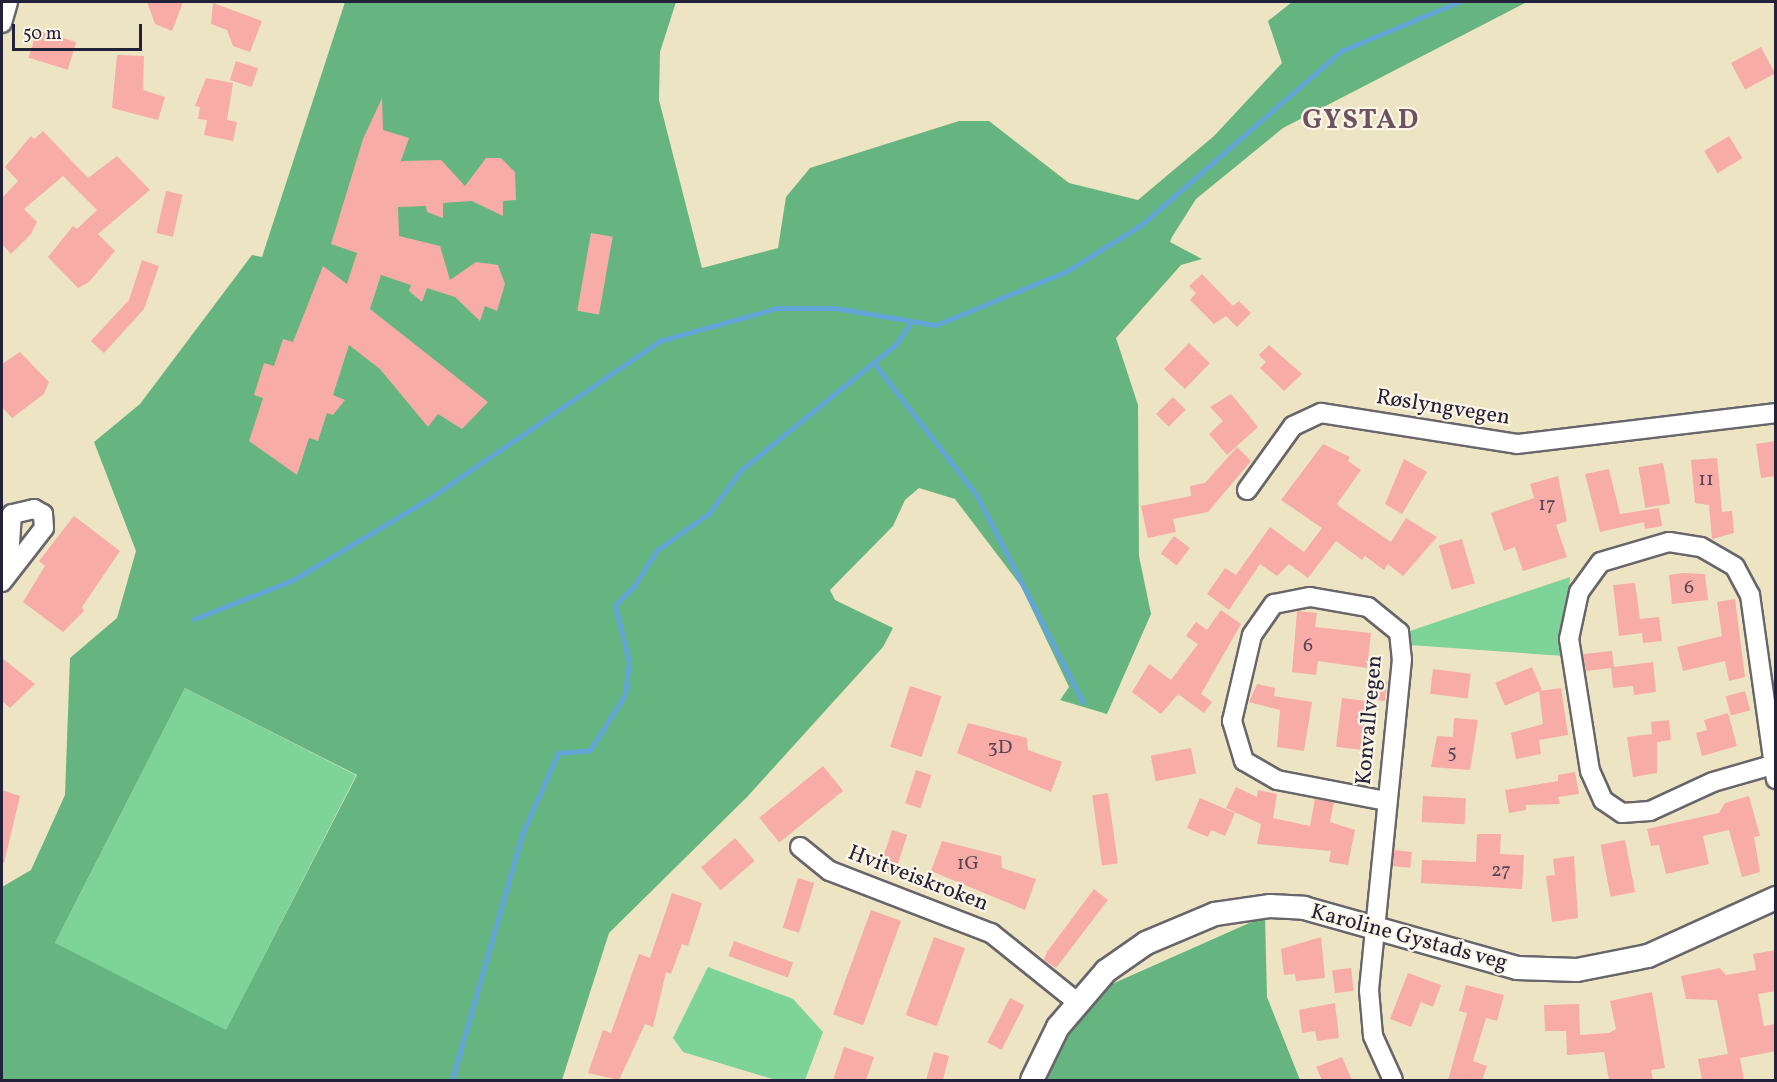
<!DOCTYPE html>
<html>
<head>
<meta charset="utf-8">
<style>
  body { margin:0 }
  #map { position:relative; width:1777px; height:1082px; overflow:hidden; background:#ede4c4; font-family:Vollkorn,serif }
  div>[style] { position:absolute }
  .green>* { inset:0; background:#7dd398; transform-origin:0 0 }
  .forest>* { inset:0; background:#66b580 }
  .stream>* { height:5px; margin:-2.5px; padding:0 2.5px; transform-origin:2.5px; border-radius:2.5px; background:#62a5d6 }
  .building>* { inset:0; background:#f7aca7; transform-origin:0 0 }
  .roads { filter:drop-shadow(2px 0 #69666b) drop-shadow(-2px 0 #69666b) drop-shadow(0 2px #69666b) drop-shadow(0 -2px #69666b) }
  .minor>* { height:18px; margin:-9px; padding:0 9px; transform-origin:9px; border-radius:9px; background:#fff }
  .tertiary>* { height:22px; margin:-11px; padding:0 11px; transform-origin:11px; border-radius:11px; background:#fff }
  span { translate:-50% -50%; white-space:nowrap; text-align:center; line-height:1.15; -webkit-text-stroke:4.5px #fcf5e5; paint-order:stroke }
  .number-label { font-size:20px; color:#574456 }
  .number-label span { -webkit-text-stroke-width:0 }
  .street-label { font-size:22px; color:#22223b }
  .district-label { font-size:28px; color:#6d5261; font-weight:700; letter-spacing:1.5px }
  .frame { position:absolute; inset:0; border:3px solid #22223b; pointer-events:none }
  .scale { position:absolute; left:12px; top:24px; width:130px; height:27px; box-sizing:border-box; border:3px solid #22223b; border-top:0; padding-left:8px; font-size:18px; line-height:21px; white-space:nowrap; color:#22223b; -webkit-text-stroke:4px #fcf5e5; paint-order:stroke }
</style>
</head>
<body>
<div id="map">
  <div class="green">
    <div style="clip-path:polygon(1570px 577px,1564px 656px,1410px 645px,1410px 631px)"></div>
    <div style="left:185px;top:688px;width:192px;height:287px;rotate:27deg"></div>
    <div style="clip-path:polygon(708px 967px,793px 999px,823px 1032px,805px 1080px,776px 1080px,683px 1052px,673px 1038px)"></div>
  </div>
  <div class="forest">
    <div style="clip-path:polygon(evenodd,345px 2px,676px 2px,660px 52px,659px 100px,702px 268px,778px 248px,786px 197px,810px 168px,959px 121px,989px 121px,1069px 183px,1138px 200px,1214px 136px,1282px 63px,1268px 21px,1292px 2px,1527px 2px,1283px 128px,1196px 199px,1172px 237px,1170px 242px,1202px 259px,1181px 265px,1116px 338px,1138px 405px,1139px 556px,1151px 614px,1107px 714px,1060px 700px,1069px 687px,1021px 586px,955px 499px,919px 488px,905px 500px,893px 526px,830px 590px,835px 600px,893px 628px,883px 647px,747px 797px,609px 933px,562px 1080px,2px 1080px,2px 887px,31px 870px,65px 795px,70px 658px,117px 618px,136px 551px,94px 442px,140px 404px,252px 255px,262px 257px,345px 2px,185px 688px,357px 775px,226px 1030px,55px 943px,185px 688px)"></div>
    <div style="clip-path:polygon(1265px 916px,1267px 997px,1300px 1080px,1039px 1080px,1094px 992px)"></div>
  </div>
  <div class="stream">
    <div style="left:874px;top:363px;width:168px;rotate:52.2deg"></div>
    <div style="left:977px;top:496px;width:232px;rotate:62.8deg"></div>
    <div style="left:194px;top:619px;width:106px;rotate:-21.5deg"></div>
    <div style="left:293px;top:580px;width:160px;rotate:-30.9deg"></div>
    <div style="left:430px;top:498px;width:278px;rotate:-34.4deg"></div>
    <div style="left:659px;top:341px;width:123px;rotate:-15.6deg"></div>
    <div style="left:777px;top:308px;width:58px"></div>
    <div style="left:835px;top:308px;width:102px;rotate:9.6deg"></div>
    <div style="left:936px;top:325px;width:142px;rotate:-22.4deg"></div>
    <div style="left:1067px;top:271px;width:87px;rotate:-31.9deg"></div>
    <div style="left:1141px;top:225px;width:265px;rotate:-41deg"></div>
    <div style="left:1341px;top:51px;width:127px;rotate:-22.7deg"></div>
    <div style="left:452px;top:1080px;width:256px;rotate:-74.1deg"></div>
    <div style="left:522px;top:834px;width:89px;rotate:-66deg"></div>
    <div style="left:558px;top:753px;width:32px;rotate:-5deg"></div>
    <div style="left:590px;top:750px;width:65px;rotate:-57.5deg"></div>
    <div style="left:625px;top:695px;width:33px;rotate:-83deg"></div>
    <div style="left:629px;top:662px;width:59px;rotate:-103.8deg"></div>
    <div style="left:615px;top:605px;width:27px;rotate:-45deg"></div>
    <div style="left:634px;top:586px;width:43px;rotate:-57.4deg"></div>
    <div style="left:657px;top:550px;width:64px;rotate:-35.4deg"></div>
    <div style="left:709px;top:513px;width:54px;rotate:-53.3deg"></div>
    <div style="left:741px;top:470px;width:201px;rotate:-39.1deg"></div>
    <div style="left:897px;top:343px;width:23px;rotate:-56deg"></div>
  </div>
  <div class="building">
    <div style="clip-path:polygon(147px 2px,183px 2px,172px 31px,155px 24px)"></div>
    <div style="clip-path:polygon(213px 3px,262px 21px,250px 52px,233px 46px,227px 30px,211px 24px)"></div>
    <div style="left:37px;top:30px;width:41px;height:29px;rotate:17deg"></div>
    <div style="left:1761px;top:47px;width:30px;height:34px;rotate:62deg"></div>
    <div style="clip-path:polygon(117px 55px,144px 56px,143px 90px,165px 97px,158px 120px,112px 108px)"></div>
    <div style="left:236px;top:61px;width:23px;height:20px;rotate:18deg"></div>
    <div style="clip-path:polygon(206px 78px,233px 83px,227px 120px,237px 122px,233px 141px,204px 135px,207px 120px,198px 119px,200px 107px,195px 106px)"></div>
    <div style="clip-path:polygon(382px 98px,383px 130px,409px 138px,401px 161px,441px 160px,465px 186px,486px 158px,501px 158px,515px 172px,516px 200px,503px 201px,503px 216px,472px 201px,443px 203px,443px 218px,427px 212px,426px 206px,398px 207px,399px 236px,440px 246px,450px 280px,476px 262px,498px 265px,505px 284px,497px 311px,485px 306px,480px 321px,455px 297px,427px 288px,422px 302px,409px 291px,411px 285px,381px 275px,370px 309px,488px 402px,462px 429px,438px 414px,428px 427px,380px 369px,349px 345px,333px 395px,345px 400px,333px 415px,327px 413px,318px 441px,309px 438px,297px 475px,249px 441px,263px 398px,254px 395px,264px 363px,274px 366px,283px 339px,293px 342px,323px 266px,347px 284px,357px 253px,331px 244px,363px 139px)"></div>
    <div style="clip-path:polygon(43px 131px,88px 178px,117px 156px,150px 190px,98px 234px,115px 251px,89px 282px,78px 288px,48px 257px,73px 226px,77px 229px,97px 210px,63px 176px,24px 209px,37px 222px,31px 234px,11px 254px,2px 244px,2px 198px,18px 181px,5px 167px,31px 136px,34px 139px)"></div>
    <div style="left:1729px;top:136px;width:26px;height:29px;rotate:59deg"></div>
    <div style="left:166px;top:191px;width:17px;height:43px;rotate:13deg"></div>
    <div style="left:591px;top:233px;width:22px;height:79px;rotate:10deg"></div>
    <div style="clip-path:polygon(142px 260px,159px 266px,144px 309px,104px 353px,91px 341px,129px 300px)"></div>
    <div style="clip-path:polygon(1202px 274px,1233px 306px,1239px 301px,1251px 313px,1237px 327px,1226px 316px,1214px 324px,1190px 300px,1196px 293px,1189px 286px)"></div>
    <div style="left:1189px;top:343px;width:29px;height:36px;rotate:44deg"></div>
    <div style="clip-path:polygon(1269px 345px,1302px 374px,1284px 391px,1260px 368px,1266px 362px,1259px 355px)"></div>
    <div style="clip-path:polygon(20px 352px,49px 382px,44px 394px,12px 418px,2px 407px,2px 364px)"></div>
    <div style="clip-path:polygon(1231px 394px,1258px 427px,1227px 455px,1209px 434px,1223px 421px,1210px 407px)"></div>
    <div style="left:1173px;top:397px;width:18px;height:24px;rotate:45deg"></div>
    <div style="clip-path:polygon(1776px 441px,1776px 476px,1761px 478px,1756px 444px)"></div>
    <div style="clip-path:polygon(1323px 444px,1350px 457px,1348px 461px,1361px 470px,1337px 504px,1341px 508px,1391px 542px,1406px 518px,1437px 537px,1403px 576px,1388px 564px,1384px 570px,1365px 556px,1362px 560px,1336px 541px,1308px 578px,1289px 564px,1277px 576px,1260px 564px,1229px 610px,1207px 594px,1225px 568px,1236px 575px,1270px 527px,1304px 552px,1322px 528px,1281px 500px)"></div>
    <div style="clip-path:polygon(1237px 447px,1251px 461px,1208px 512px,1173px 519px,1176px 532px,1148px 538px,1141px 506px,1191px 496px,1190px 486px,1205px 483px)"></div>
    <div style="clip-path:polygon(1717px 458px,1722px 512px,1732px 511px,1734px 533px,1712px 539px,1709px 505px,1695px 503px,1691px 460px)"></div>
    <div style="clip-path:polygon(1404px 459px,1427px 472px,1402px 514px,1385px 504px)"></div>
    <div style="left:1663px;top:463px;width:41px;height:25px;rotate:80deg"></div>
    <div style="clip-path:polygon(1609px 469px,1620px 514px,1659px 508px,1662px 526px,1645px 529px,1644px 522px,1600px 532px,1585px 474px)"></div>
    <div style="clip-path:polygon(1558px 476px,1567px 521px,1556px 525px,1567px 557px,1523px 571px,1515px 547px,1504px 551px,1491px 513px,1534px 498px,1530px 484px)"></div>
    <div style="clip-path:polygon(74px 516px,120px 551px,82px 607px,84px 611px,63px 632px,23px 602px,45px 566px,39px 561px)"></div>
    <div style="left:1174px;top:536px;width:20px;height:22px;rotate:37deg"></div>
    <div style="left:1462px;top:539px;width:46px;height:24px;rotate:74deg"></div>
    <div style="clip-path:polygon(1683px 573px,1705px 574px,1708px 600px,1672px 604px,1669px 575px)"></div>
    <div style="clip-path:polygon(1635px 583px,1640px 619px,1659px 617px,1662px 641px,1643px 643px,1642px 633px,1619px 636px,1613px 585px)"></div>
    <div style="clip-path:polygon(1735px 599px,1745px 677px,1729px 681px,1725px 661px,1683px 671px,1677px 647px,1722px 636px,1717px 602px)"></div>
    <div style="clip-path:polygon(1221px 610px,1241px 624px,1201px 694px,1212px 702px,1204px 713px,1178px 694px,1161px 714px,1132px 692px,1149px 664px,1171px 680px,1198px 644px,1186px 636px,1196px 622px,1207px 630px)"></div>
    <div style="clip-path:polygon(1297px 611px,1317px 613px,1315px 627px,1371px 633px,1367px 668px,1318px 661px,1316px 675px,1292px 672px)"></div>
    <div style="clip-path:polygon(1612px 651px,1614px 667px,1653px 662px,1656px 692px,1634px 695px,1633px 686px,1613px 688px,1611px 668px,1586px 671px,1583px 654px)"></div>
    <div style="clip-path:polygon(2px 658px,35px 684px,10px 708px,2px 701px)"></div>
    <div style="left:1532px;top:667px;width:25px;height:40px;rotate:67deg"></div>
    <div style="left:1433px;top:669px;width:38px;height:25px;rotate:7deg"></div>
    <div style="left:1367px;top:680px;width:20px;height:19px;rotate:6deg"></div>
    <div style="clip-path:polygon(1257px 684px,1275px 688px,1274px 696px,1312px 702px,1304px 751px,1277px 747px,1280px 710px,1249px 702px)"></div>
    <div style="left:910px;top:686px;width:33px;height:64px;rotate:18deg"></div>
    <div style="clip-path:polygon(1561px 688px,1568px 735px,1539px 740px,1541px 754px,1516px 759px,1511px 733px,1543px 724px,1539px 691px)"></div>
    <div style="left:1745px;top:691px;width:20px;height:20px;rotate:75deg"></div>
    <div style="left:1342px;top:698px;width:25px;height:49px;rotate:7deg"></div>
    <div style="clip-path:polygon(1728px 713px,1737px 746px,1702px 756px,1696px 733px,1707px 730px,1704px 720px)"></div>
    <div style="clip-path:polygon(1454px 718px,1478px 720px,1470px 770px,1431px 767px,1437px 736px,1453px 737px)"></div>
    <div style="clip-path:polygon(1669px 720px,1671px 740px,1657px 742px,1657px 773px,1633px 777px,1627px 737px,1652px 734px,1651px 722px)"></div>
    <div style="clip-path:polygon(968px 723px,1027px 738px,1028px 750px,1062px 762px,1051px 792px,957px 753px)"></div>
    <div style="left:1191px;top:748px;width:26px;height:41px;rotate:79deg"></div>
    <div style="left:823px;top:766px;width:32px;height:82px;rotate:51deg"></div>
    <div style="left:916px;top:770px;width:16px;height:35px;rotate:18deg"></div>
    <div style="clip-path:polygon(1575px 772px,1579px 794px,1558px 797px,1560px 804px,1526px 805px,1526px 810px,1509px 813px,1505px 790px,1558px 781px,1558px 775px)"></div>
    <div style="clip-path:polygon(1236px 787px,1257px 797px,1258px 790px,1277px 794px,1273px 818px,1310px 826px,1315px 799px,1334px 802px,1330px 822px,1355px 830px,1348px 865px,1329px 862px,1331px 851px,1257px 844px,1261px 824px,1226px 808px)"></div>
    <div style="clip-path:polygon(2px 790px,20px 796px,4px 863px,2px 863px)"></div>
    <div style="left:1108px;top:793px;width:71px;height:16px;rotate:82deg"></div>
    <div style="left:1423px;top:796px;width:43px;height:26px;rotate:3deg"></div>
    <div style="clip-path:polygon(1749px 796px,1760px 836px,1754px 837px,1760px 872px,1742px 877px,1729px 830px,1703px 836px,1709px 864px,1666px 874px,1659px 845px,1651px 846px,1647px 829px,1719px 813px,1725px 803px)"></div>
    <div style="clip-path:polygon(1200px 798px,1235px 813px,1225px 836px,1211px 830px,1208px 837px,1187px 828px)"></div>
    <div style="left:892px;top:830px;width:16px;height:42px;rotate:18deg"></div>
    <div style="clip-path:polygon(1477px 834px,1501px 834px,1500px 854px,1524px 855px,1522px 889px,1421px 883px,1422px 860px,1476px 862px)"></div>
    <div style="left:735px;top:838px;width:30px;height:45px;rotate:49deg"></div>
    <div style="left:1625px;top:840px;width:53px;height:25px;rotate:79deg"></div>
    <div style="clip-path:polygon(942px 841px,1001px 856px,1002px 868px,1036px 879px,1025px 910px,931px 871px)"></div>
    <div style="left:1394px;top:850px;width:18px;height:16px;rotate:6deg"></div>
    <div style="clip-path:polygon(1574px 856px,1578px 918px,1552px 922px,1546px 876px,1555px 875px,1553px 859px)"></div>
    <div style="left:798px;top:878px;width:17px;height:52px;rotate:17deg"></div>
    <div style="clip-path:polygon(1094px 889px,1108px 900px,1056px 968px,1044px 960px,1047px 952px)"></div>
    <div style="clip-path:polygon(672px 893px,702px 903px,688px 946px,682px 944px,671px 974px,666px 972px,653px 1027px,645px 1024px,619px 1080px,588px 1073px,603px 1030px,611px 1033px,639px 954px,650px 958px)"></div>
    <div style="left:871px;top:910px;width:32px;height:111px;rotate:20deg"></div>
    <div style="left:934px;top:937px;width:33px;height:83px;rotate:20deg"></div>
    <div style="clip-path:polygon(1321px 937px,1325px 978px,1296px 981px,1295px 974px,1284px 975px,1281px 949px)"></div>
    <div style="left:734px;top:941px;width:63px;height:16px;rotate:20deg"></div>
    <div style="clip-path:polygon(1776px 950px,1776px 991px,1758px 994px,1764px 1026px,1776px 1024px,1776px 1051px,1740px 1058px,1744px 1080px,1702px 1080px,1698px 1059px,1728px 1054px,1717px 1000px,1686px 999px,1681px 976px,1720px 968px,1726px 975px,1756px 970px,1753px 954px)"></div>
    <div style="left:1351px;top:968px;width:23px;height:19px;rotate:83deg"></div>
    <div style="clip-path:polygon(1408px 973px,1441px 985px,1433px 1007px,1421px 1002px,1411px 1027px,1390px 1019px)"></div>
    <div style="clip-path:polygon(1466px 985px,1504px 995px,1497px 1021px,1486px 1018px,1473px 1061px,1487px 1066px,1482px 1080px,1448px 1080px,1467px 1013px,1459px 1011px)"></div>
    <div style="clip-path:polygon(1652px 992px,1665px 1068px,1651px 1070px,1653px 1080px,1609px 1080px,1604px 1052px,1567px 1055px,1566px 1031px,1545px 1031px,1544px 1005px,1579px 1004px,1580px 1035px,1609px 1033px,1616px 1029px,1610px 1001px)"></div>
    <div style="left:1010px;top:998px;width:16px;height:50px;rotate:27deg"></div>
    <div style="clip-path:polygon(1335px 1003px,1339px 1038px,1317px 1041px,1315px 1031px,1302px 1033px,1299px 1010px)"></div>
    <div style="clip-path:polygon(844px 1047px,874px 1057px,866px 1080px,833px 1080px)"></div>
    <div style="clip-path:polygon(934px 1052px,949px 1056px,943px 1080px,926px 1080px)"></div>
    <div style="clip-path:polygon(1342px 1057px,1352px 1080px,1322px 1080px,1316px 1067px)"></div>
  </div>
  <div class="roads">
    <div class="minor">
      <div style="left:2px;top:23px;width:22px;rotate:-74deg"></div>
      <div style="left:1247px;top:490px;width:79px;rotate:-54.3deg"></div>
      <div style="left:1293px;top:426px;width:31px;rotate:-25deg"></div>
      <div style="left:1321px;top:413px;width:198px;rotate:9deg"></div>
      <div style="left:1517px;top:444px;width:261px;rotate:-6.8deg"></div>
      <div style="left:2px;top:582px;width:68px;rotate:-52.1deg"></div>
      <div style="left:44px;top:528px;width:14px;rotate:-94deg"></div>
      <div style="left:43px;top:514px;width:10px;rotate:-151deg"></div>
      <div style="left:34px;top:509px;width:23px;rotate:167deg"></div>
      <div style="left:12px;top:514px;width:58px;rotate:93.9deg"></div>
      <div style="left:1772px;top:765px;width:61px;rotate:163.9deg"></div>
      <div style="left:1713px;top:782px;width:69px;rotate:155.3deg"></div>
      <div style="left:1650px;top:811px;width:28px;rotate:176deg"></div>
      <div style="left:1622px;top:813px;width:23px;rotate:-146deg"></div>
      <div style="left:1603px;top:800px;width:32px;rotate:-114deg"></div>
      <div style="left:1590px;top:771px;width:134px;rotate:-99deg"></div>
      <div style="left:1569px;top:639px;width:48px;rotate:-78deg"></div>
      <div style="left:1579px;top:592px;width:37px;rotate:-54deg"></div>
      <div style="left:1601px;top:562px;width:71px;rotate:-16.4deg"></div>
      <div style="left:1669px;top:542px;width:32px;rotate:9deg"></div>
      <div style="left:1701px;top:547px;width:39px;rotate:30deg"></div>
      <div style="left:1735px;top:567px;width:32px;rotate:62deg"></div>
      <div style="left:1750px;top:595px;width:186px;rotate:82deg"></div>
      <div style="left:1386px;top:801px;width:111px;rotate:-169.1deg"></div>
      <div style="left:1277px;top:780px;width:38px;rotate:-150deg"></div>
      <div style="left:1244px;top:761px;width:42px;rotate:-106.7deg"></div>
      <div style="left:1232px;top:721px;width:88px;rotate:-76.9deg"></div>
      <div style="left:1252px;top:635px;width:38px;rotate:-55deg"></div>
      <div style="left:1274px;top:604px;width:37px;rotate:-11deg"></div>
      <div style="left:1310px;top:597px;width:59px;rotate:9.8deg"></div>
      <div style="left:1368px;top:607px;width:40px;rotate:39deg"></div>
      <div style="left:1399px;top:632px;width:27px;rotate:84deg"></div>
      <div style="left:1402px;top:659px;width:333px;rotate:95.7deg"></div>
      <div style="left:1369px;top:990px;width:46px;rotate:85deg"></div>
      <div style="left:1373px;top:1036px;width:48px;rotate:65.6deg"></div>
      <div style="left:800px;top:847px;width:38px;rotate:39deg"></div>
      <div style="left:830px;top:871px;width:173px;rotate:21.1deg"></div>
      <div style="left:991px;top:933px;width:109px;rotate:38.7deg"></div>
    </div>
    <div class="tertiary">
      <div style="left:1032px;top:1080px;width:59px;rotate:-63.9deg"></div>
      <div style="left:1058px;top:1027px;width:74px;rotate:-49.4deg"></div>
      <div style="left:1106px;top:971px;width:49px;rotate:-35deg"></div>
      <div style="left:1146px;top:943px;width:75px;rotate:-22.8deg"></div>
      <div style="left:1215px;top:914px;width:56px;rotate:-8.3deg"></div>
      <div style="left:1270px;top:906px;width:34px;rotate:3deg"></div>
      <div style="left:1304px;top:908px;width:221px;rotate:15.7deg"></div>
      <div style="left:1517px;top:968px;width:60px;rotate:1.9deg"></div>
      <div style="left:1577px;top:970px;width:72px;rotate:-11.2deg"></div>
      <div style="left:1648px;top:956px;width:141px;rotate:-24.4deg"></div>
    </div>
  </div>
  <div class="number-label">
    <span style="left:1706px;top:480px">11</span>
    <span style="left:1547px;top:505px">17</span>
    <span style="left:1689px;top:588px">6</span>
    <span style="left:1308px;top:646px">6</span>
    <span style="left:1000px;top:748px">3D</span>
    <span style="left:1452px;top:753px">5</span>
    <span style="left:968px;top:864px">1G</span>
    <span style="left:1501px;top:871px">27</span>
  </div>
  <div class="street-label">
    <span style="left:1443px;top:408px;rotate:9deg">Røslyngvegen</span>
    <span style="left:1370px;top:720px;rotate:-85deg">Konvallvegen</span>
    <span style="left:918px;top:879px;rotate:21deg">Hvitveiskroken</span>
    <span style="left:1409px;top:938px;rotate:15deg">Karoline Gystads veg</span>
  </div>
  <div class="district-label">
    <span style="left:1361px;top:121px">GYSTAD</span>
  </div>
  <div class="frame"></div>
  <div class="scale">50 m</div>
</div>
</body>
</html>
